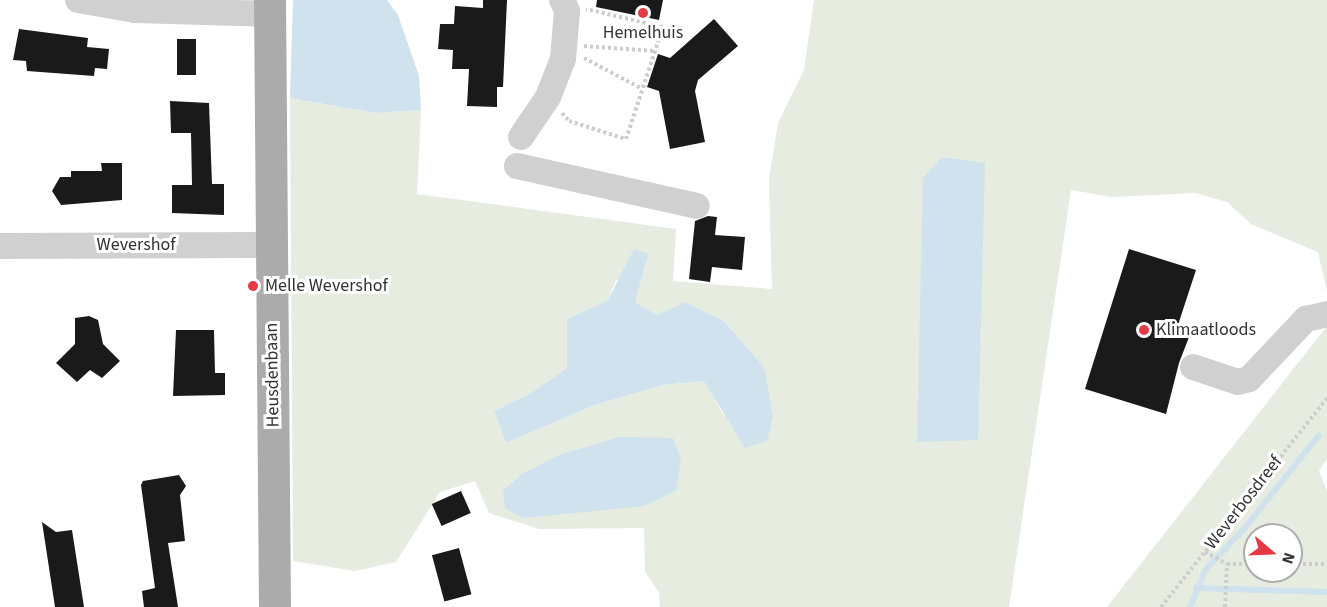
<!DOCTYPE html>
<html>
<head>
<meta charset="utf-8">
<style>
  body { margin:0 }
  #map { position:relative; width:1327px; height:607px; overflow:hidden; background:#fff; font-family:"Source Sans 3",sans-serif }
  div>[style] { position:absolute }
  .green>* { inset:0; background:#e6ecdf }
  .water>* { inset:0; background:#cfe2ee }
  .stream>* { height:6px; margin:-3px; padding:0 3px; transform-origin:3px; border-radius:3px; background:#cfe2ee }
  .building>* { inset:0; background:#1a1a1a; transform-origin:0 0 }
  .path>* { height:4px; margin-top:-2px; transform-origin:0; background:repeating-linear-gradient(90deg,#cdcdcd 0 3px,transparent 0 6px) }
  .minor>* { height:26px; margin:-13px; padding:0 13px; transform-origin:13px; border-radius:13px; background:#d0d0d0 }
  .major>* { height:32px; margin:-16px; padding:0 16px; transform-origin:16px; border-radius:16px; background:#ababab }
  .dots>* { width:16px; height:16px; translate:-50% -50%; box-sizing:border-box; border:3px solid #fff; border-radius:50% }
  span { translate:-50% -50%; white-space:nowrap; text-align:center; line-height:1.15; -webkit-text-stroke:6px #fff; paint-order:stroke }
  .poi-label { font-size:18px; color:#333 }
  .left { translate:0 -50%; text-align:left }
  .street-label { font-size:18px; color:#333 }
  .north { position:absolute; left:1243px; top:523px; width:60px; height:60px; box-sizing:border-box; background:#fff; border:2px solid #adadad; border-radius:50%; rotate:109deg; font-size:16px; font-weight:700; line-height:24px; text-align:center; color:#333 }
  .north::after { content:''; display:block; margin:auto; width:21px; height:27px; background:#e63946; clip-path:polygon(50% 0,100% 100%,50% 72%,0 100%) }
</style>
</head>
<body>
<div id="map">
  <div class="green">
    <div style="clip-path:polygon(evenodd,814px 0,1327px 0,1327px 291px,1318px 252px,1251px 224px,1227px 202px,1195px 193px,1112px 197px,1071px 190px,1009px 607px,660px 607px,659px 593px,645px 571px,644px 528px,539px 529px,489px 513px,475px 481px,440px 492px,396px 562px,355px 571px,293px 561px,290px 98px,376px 113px,421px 110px,417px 194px,676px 229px,673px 281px,772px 289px,769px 180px,778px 123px,804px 70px,814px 0,647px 254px,635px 302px,657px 315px,685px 302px,724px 321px,764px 367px,767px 389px,724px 416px,705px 381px,663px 385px,595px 405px,506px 443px,494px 411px,531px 393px,567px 368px,567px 319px,608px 300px,615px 282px,647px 254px)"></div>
    <div style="clip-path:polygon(evenodd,1327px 326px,1327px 459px,1319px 471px,1327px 491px,1327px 607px,1107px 607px,1327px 326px,1255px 535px,1291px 535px,1291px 571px,1255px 571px,1255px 535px)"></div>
  </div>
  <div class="water">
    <div style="clip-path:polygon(293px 0,387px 0,398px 15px,419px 76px,421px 110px,376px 113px,290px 98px)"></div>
    <div style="clip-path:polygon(942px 157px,985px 163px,978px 440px,917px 442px,923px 178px)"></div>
    <div style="clip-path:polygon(634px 249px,648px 254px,635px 302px,657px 315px,685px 302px,724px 321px,764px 367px,773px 416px,767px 441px,745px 448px,704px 381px,663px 385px,595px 405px,506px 443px,494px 411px,531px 393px,567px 368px,567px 319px,608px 300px)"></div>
    <div style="clip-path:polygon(620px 437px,673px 438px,681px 459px,676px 490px,645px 506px,523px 518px,505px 508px,503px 491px,522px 474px,559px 455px)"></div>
  </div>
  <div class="stream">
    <div style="left:1196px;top:588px;width:131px;rotate:1.7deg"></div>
    <div style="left:1190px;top:607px;width:41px;rotate:-67.2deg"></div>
    <div style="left:1206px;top:569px;width:55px;rotate:-46.5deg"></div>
    <div style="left:1244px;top:529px;width:120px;rotate:-51.4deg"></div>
  </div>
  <div class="building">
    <div style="clip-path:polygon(483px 0,507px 0,503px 87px,497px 87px,497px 107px,467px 106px,469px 69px,452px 69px,453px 50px,438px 49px,440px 24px,454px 24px,455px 6px,483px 8px)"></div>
    <div style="clip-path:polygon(597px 0,663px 0,659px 20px,596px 7px)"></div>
    <div style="clip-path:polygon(714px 19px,738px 46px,698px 80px,695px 91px,705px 142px,670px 149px,659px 91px,647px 87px,658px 54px,670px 58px)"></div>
    <div style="clip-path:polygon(19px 29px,88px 38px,87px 47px,109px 49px,107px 69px,95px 68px,94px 76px,27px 71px,26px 61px,13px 60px)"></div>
    <div style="left:177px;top:39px;width:19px;height:36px"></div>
    <div style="clip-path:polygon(170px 101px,209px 103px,212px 184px,224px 184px,224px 215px,172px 213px,172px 185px,192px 185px,191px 133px,171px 133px)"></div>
    <div style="clip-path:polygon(101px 163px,122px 163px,122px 200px,61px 205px,52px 191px,60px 177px,71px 177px,71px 171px,102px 171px)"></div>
    <div style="clip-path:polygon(708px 216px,717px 217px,715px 235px,745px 237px,742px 270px,712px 267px,710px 282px,689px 279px,695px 221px)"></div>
    <div style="clip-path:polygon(1129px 249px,1196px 270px,1177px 328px,1191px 332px,1179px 363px,1166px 414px,1085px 389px)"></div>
    <div style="clip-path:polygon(89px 316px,98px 320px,103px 344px,120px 361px,102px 378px,90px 370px,77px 382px,56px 363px,75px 344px,75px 318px)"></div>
    <div style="clip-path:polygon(176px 330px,214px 330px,215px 373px,225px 373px,225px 395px,173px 396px)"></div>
    <div style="clip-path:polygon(179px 475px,186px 486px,180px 495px,185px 541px,168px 543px,178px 607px,144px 607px,142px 591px,155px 588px,141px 485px,143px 481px)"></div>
    <div style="left:461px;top:491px;width:24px;height:32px;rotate:66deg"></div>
    <div style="clip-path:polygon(42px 522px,56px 532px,72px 530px,84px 607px,55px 607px)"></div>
    <div style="left:459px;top:548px;width:48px;height:28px;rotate:75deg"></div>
  </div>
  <div class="path">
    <div style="left:584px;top:46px;width:71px;rotate:4deg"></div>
    <div style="left:584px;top:58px;width:66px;rotate:28.1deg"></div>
    <div style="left:562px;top:113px;width:11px;rotate:49deg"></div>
    <div style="left:569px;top:121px;width:60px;rotate:17.5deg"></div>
    <div style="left:626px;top:139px;width:118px;rotate:-71.7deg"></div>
    <div style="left:663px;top:27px;width:79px;rotate:-166.8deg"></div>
    <div style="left:1205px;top:552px;width:25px;rotate:29deg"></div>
    <div style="left:1227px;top:564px;width:28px"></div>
    <div style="left:1291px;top:564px;width:36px"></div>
    <div style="left:1161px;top:607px;width:267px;rotate:-51.5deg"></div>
    <div style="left:1225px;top:607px;width:43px;rotate:-87.3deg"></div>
  </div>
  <div class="minor">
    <div style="left:78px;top:0;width:58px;rotate:10deg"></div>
    <div style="left:135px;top:10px;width:134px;rotate:1.7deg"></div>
    <div style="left:521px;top:137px;width:48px;rotate:-56deg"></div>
    <div style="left:548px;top:97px;width:41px;rotate:-68.5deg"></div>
    <div style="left:563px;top:59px;width:48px;rotate:-85.2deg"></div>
    <div style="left:567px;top:11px;width:12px;rotate:-114deg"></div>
    <div style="left:517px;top:166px;width:184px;rotate:12.5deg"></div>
    <div style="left:0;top:246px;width:271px;rotate:-0.2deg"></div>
    <div style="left:1193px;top:367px;width:47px;rotate:18.4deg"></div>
    <div style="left:1238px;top:382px;width:11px;rotate:-15deg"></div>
    <div style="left:1249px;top:379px;width:83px;rotate:-46.5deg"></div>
    <div style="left:1306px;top:319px;width:22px;rotate:-13deg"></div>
  </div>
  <div class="major">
    <div style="left:270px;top:0;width:607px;rotate:89.53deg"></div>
  </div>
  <div class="dots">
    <div style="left:643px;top:13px;background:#e63946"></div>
    <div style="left:253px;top:286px;background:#e63946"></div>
    <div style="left:1144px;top:330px;background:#e63946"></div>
  </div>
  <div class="poi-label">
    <span style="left:643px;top:33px">Hemelhuis</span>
    <span class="left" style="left:265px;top:286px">Melle Wevershof</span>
    <span class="left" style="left:1156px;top:330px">Klimaatloods</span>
  </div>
  <div class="street-label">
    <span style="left:136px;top:245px">Wevershof</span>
    <span style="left:273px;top:375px;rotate:-91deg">Heusdenbaan</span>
    <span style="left:1244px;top:503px;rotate:-52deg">Weverbosdreef</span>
  </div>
  <div class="north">N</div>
</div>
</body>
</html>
